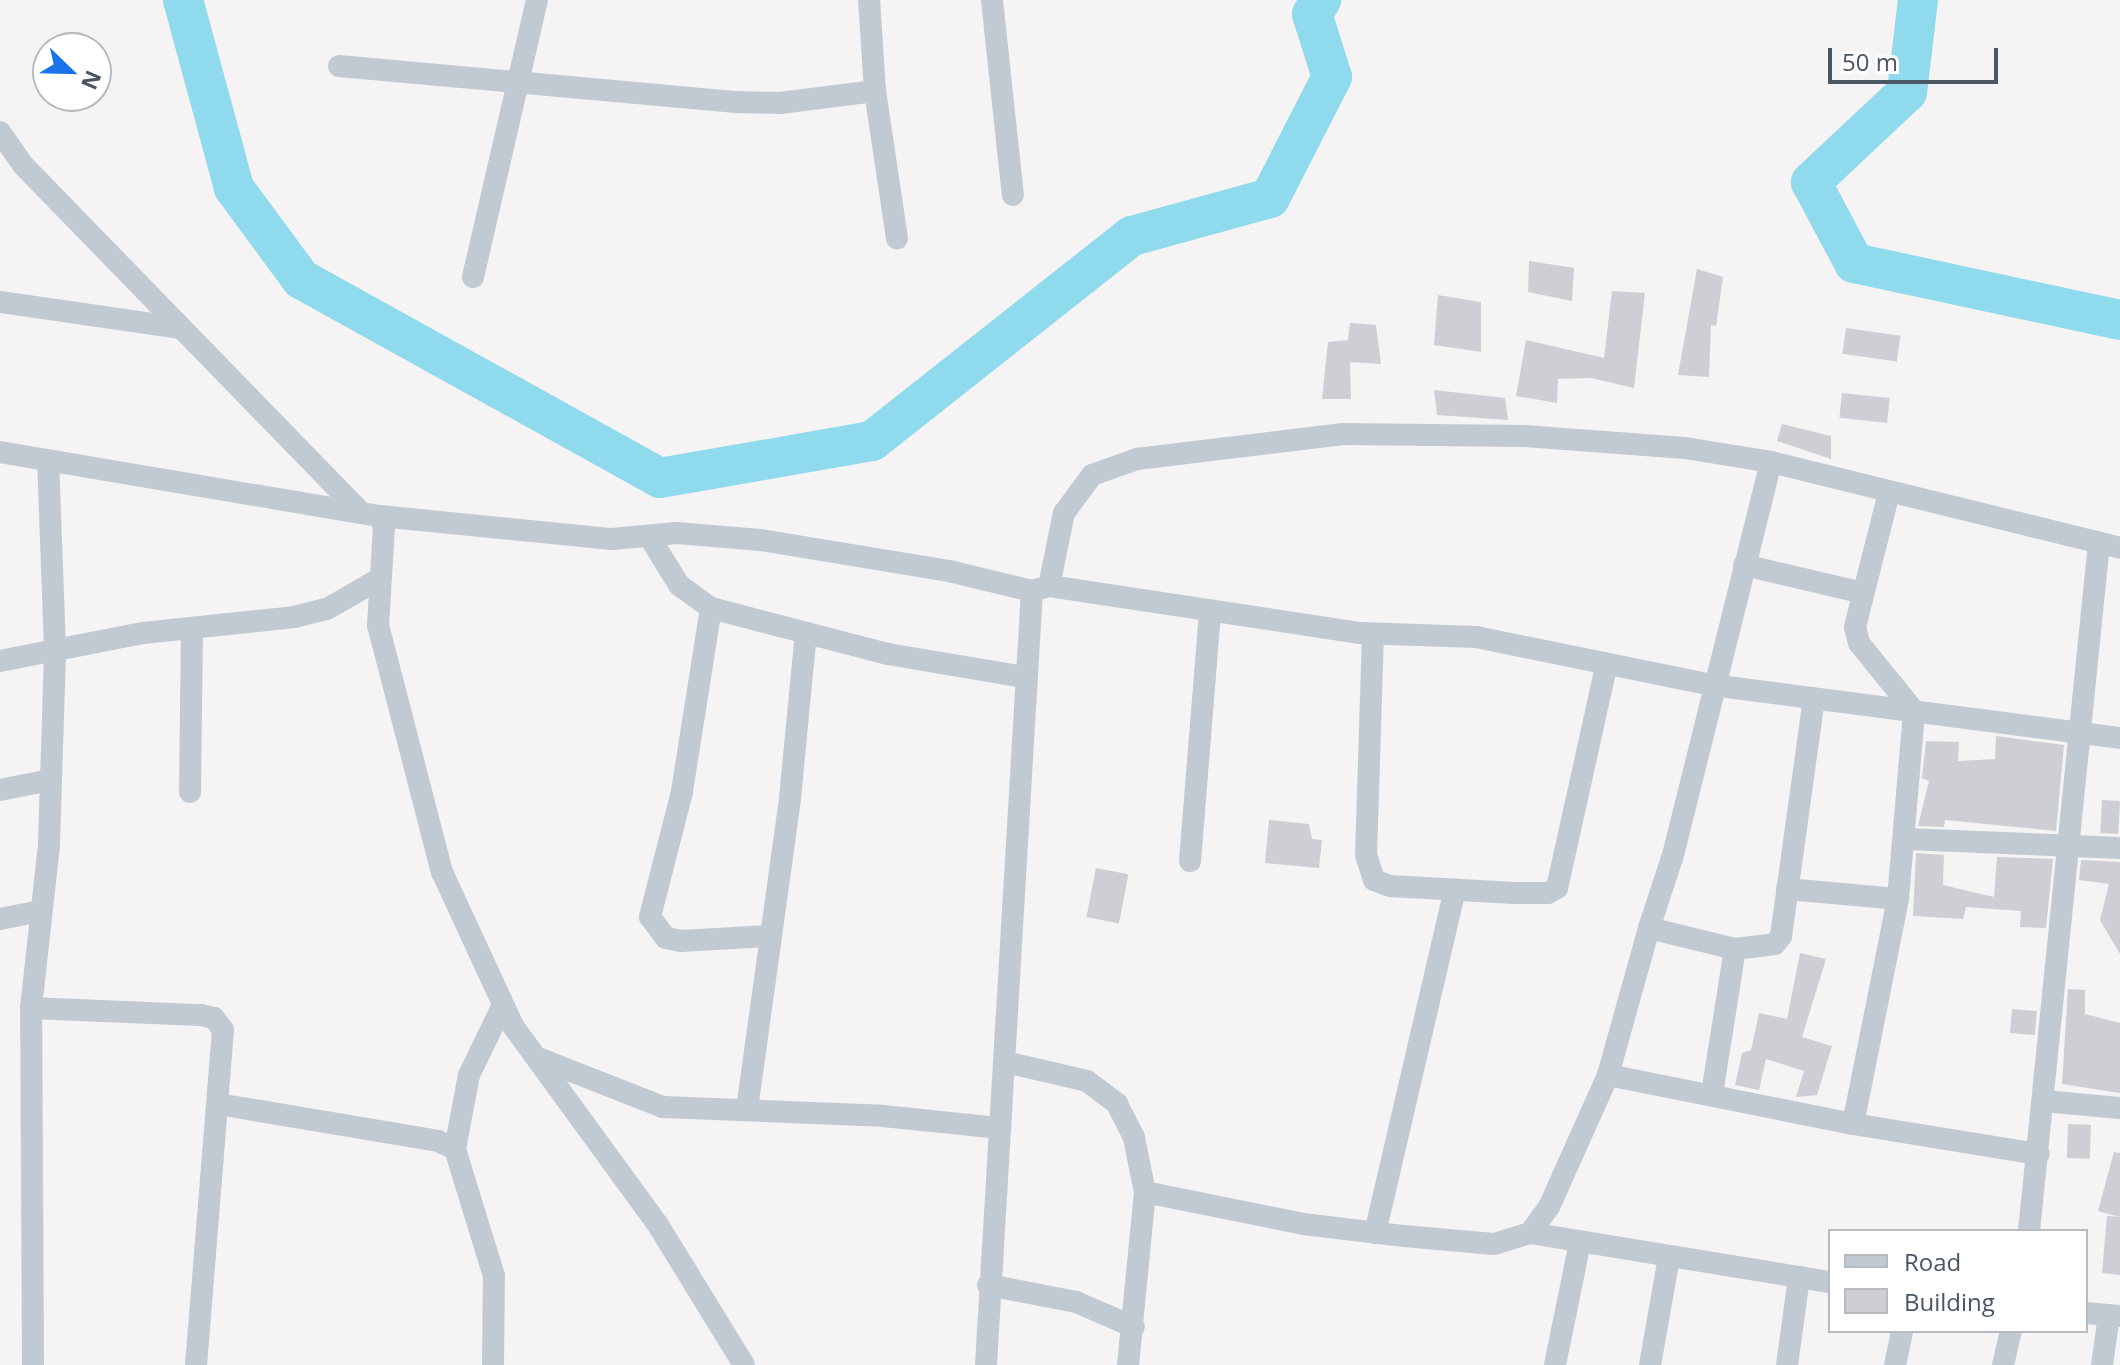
<!DOCTYPE html>
<html>
<head>
<meta charset="utf-8">
<style>
  body { margin:0 }
  #map { position:relative; width:2120px; height:1365px; overflow:hidden; background:#f5f3f3; font-family:"Open Sans",sans-serif }
  div>[style] { position:absolute }
  .river>* { height:40px; margin:-20px; padding:0 20px; transform-origin:20px; border-radius:20px; background:#90daee }
  .building>* { inset:0; background:#cdcfd5; transform-origin:0 0 }
  .street>* { height:22px; margin:-11px; padding:0 11px; transform-origin:11px; border-radius:11px; background:#c1cad2 }
  span { translate:-50% -50%; white-space:nowrap; text-align:center; line-height:1.15; -webkit-text-stroke:7px #fff; paint-order:stroke }
  .legend { position:absolute; left:1828px; top:1229px; width:260px; height:104px; box-sizing:border-box; background:#fff; border:2px solid #b7bbc0; margin:0; padding:10px 14px; list-style:none; font-size:24px; color:#4a5661 }
  .legend li { display:flex; align-items:center; gap:16px; height:40px }
  .legend b { width:40px; border:2px solid #b7bbc0 }
  .north { position:absolute; left:32px; top:32px; width:80px; height:80px; box-sizing:border-box; background:#fff; border:2px solid #b7bbc0; border-radius:50%; rotate:113deg; font-size:22px; font-weight:700; line-height:32px; text-align:center; color:#4a5661 }
  .north::after { content:''; display:block; margin:auto; width:28px; height:36px; background:#1a73e8; clip-path:polygon(50% 0,100% 100%,50% 72%,0 100%) }
  .scale { position:absolute; left:1828px; top:48px; width:170px; height:36px; box-sizing:border-box; border:4px solid #4a5661; border-top:0; padding-left:10px; font-size:24px; line-height:28px; white-space:nowrap; color:#4a5661; -webkit-text-stroke:6px #fff; paint-order:stroke }
</style>
</head>
<body>
<div id="map">
  <div class="river">
    <div style="left:183px;top:0;width:195px;rotate:74.8deg"></div>
    <div style="left:234px;top:188px;width:113px;rotate:53.6deg"></div>
    <div style="left:301px;top:279px;width:410px;rotate:29deg"></div>
    <div style="left:660px;top:478px;width:215px;rotate:-9.9deg"></div>
    <div style="left:872px;top:441px;width:331px;rotate:-38.3deg"></div>
    <div style="left:1132px;top:236px;width:143px;rotate:-15.4deg"></div>
    <div style="left:1270px;top:198px;width:136px;rotate:-62.9deg"></div>
    <div style="left:1332px;top:77px;width:66px;rotate:-107.6deg"></div>
    <div style="left:1312px;top:14px;width:17px;rotate:-57deg"></div>
    <div style="left:1918px;top:0;width:93px;rotate:96.8deg"></div>
    <div style="left:1907px;top:92px;width:132px;rotate:136.8deg"></div>
    <div style="left:1811px;top:182px;width:92px;rotate:62deg"></div>
    <div style="left:1854px;top:263px;width:272px;rotate:12.1deg"></div>
  </div>
  <div class="building">
    <div style="clip-path:polygon(1529px 261px,1574px 268px,1572px 301px,1528px 292px)"></div>
    <div style="clip-path:polygon(1697px 269px,1723px 277px,1716px 326px,1711px 325px,1709px 377px,1678px 375px)"></div>
    <div style="clip-path:polygon(1612px 291px,1645px 293px,1634px 388px,1591px 378px,1558px 379px,1557px 403px,1516px 396px,1526px 340px,1604px 358px)"></div>
    <div style="clip-path:polygon(1438px 295px,1481px 302px,1481px 352px,1434px 345px)"></div>
    <div style="clip-path:polygon(1350px 323px,1376px 325px,1381px 364px,1350px 362px,1351px 399px,1322px 399px,1328px 342px,1348px 340px)"></div>
    <div style="left:1846px;top:328px;width:55px;height:26px;rotate:8deg"></div>
    <div style="clip-path:polygon(1434px 390px,1505px 398px,1508px 420px,1437px 415px)"></div>
    <div style="left:1842px;top:393px;width:48px;height:25px;rotate:6deg"></div>
    <div style="clip-path:polygon(1782px 424px,1831px 436px,1831px 459px,1777px 441px)"></div>
    <div style="clip-path:polygon(1996px 736px,2064px 745px,2056px 831px,1945px 820px,1944px 827px,1918px 826px,1929px 781px,1922px 778px,1926px 741px,1959px 742px,1958px 761px,1995px 759px)"></div>
    <div style="left:2102px;top:800px;width:18px;height:33px;rotate:3deg"></div>
    <div style="clip-path:polygon(1269px 820px,1309px 824px,1312px 839px,1322px 840px,1319px 868px,1265px 863px)"></div>
    <div style="clip-path:polygon(1916px 853px,1944px 855px,1943px 885px,1994px 897px,1997px 857px,2053px 859px,2046px 928px,2020px 927px,2021px 911px,1966px 907px,1963px 919px,1913px 916px)"></div>
    <div style="clip-path:polygon(2081px 860px,2120px 862px,2120px 954px,2100px 920px,2109px 884px,2079px 880px)"></div>
    <div style="left:1096px;top:868px;width:33px;height:50px;rotate:11deg"></div>
    <div style="clip-path:polygon(1800px 953px,1826px 959px,1802px 1037px,1832px 1046px,1817px 1095px,1796px 1097px,1804px 1071px,1766px 1059px,1759px 1090px,1735px 1085px,1742px 1053px,1751px 1050px,1759px 1013px,1787px 1019px)"></div>
    <div style="clip-path:polygon(2068px 989px,2085px 990px,2085px 1014px,2120px 1023px,2120px 1093px,2062px 1084px)"></div>
    <div style="left:2012px;top:1009px;width:25px;height:24px;rotate:5deg"></div>
    <div style="left:2068px;top:1124px;width:23px;height:34px;rotate:2deg"></div>
    <div style="clip-path:polygon(2114px 1152px,2120px 1153px,2120px 1217px,2098px 1211px)"></div>
    <div style="clip-path:polygon(2107px 1216px,2120px 1217px,2120px 1275px,2102px 1273px)"></div>
  </div>
  <div class="street">
    <div style="left:869px;top:0;width:91px;rotate:86.2deg"></div>
    <div style="left:875px;top:91px;width:149px;rotate:81.5deg"></div>
    <div style="left:992px;top:0;width:196px;rotate:83.9deg"></div>
    <div style="left:339px;top:66px;width:399px;rotate:5.2deg"></div>
    <div style="left:736px;top:102px;width:44px;rotate:1.3deg"></div>
    <div style="left:780px;top:103px;width:96px;rotate:-7.2deg"></div>
    <div style="left:0;top:132px;width:40px;rotate:55.1deg"></div>
    <div style="left:23px;top:165px;width:483px;rotate:45.8deg"></div>
    <div style="left:473px;top:277px;width:284px;rotate:-77deg"></div>
    <div style="left:0;top:302px;width:183px;rotate:8.2deg"></div>
    <div style="left:0;top:452px;width:385px;rotate:9.6deg"></div>
    <div style="left:380px;top:516px;width:233px;rotate:5.7deg"></div>
    <div style="left:612px;top:539px;width:65px;rotate:-5.3deg"></div>
    <div style="left:677px;top:533px;width:84px;rotate:4.8deg"></div>
    <div style="left:761px;top:540px;width:191px;rotate:9.4deg"></div>
    <div style="left:949px;top:571px;width:85px;rotate:13.5deg"></div>
    <div style="left:1032px;top:591px;width:18px;rotate:-16deg"></div>
    <div style="left:1049px;top:586px;width:315px;rotate:8.6deg"></div>
    <div style="left:1360px;top:633px;width:116px;rotate:2deg"></div>
    <div style="left:1476px;top:637px;width:241px;rotate:11.5deg"></div>
    <div style="left:1712px;top:685px;width:411px;rotate:7.4deg"></div>
    <div style="left:1771px;top:462px;width:408px;rotate:104deg"></div>
    <div style="left:1672px;top:858px;width:74px;rotate:108.2deg"></div>
    <div style="left:1649px;top:928px;width:89px;rotate:13.7deg"></div>
    <div style="left:1735px;top:949px;width:40px;rotate:-7.1deg"></div>
    <div style="left:1775px;top:944px;width:10px;rotate:-53deg"></div>
    <div style="left:1781px;top:936px;width:240px;rotate:-82.1deg"></div>
    <div style="left:380px;top:516px;width:12px;rotate:70deg"></div>
    <div style="left:384px;top:527px;width:98px;rotate:93.5deg"></div>
    <div style="left:378px;top:625px;width:255px;rotate:75.5deg"></div>
    <div style="left:442px;top:872px;width:170px;rotate:65.2deg"></div>
    <div style="left:513px;top:1026px;width:246px;rotate:53.9deg"></div>
    <div style="left:658px;top:1225px;width:164px;rotate:58.4deg"></div>
    <div style="left:649px;top:536px;width:57px;rotate:58.5deg"></div>
    <div style="left:679px;top:585px;width:39px;rotate:36deg"></div>
    <div style="left:711px;top:608px;width:183px;rotate:14.6deg"></div>
    <div style="left:888px;top:654px;width:138px;rotate:9.6deg"></div>
    <div style="left:1744px;top:565px;width:122px;rotate:13.2deg"></div>
    <div style="left:1049px;top:586px;width:75px;rotate:-78.4deg"></div>
    <div style="left:1064px;top:513px;width:47px;rotate:-53.6deg"></div>
    <div style="left:1092px;top:475px;width:48px;rotate:-19.6deg"></div>
    <div style="left:1137px;top:459px;width:208px;rotate:-6.9deg"></div>
    <div style="left:1343px;top:434px;width:181px;rotate:0.6deg"></div>
    <div style="left:1524px;top:436px;width:161px;rotate:4.3deg"></div>
    <div style="left:1685px;top:448px;width:87px;rotate:9.2deg"></div>
    <div style="left:1771px;top:462px;width:359px;rotate:13.8deg"></div>
    <div style="left:711px;top:608px;width:186px;rotate:99deg"></div>
    <div style="left:682px;top:792px;width:129px;rotate:104.4deg"></div>
    <div style="left:650px;top:917px;width:26px;rotate:53deg"></div>
    <div style="left:666px;top:938px;width:15px;rotate:11deg"></div>
    <div style="left:681px;top:941px;width:88px;rotate:-3.3deg"></div>
    <div style="left:1373px;top:634px;width:221px;rotate:91.8deg"></div>
    <div style="left:1366px;top:855px;width:26px;rotate:72deg"></div>
    <div style="left:1374px;top:880px;width:17px;rotate:21deg"></div>
    <div style="left:1390px;top:886px;width:125px;rotate:3.2deg"></div>
    <div style="left:1515px;top:893px;width:33px"></div>
    <div style="left:1548px;top:893px;width:10px;rotate:-29deg"></div>
    <div style="left:1557px;top:888px;width:230px;rotate:-77.5deg"></div>
    <div style="left:0;top:661px;width:146px;rotate:-11.1deg"></div>
    <div style="left:143px;top:633px;width:152px;rotate:-6deg"></div>
    <div style="left:294px;top:617px;width:34px;rotate:-14deg"></div>
    <div style="left:327px;top:609px;width:62px;rotate:-29.9deg"></div>
    <div style="left:0;top:790px;width:51px;rotate:-11.3deg"></div>
    <div style="left:190px;top:792px;width:164px;rotate:-89.3deg"></div>
    <div style="left:1906px;top:839px;width:214px;rotate:2.4deg"></div>
    <div style="left:1190px;top:861px;width:249px;rotate:-85.4deg"></div>
    <div style="left:1787px;top:889px;width:111px;rotate:5.1deg"></div>
    <div style="left:0;top:919px;width:41px;rotate:-11.3deg"></div>
    <div style="left:31px;top:1008px;width:170px;rotate:2.4deg"></div>
    <div style="left:201px;top:1015px;width:13px;rotate:13deg"></div>
    <div style="left:214px;top:1018px;width:15px;rotate:53deg"></div>
    <div style="left:223px;top:1030px;width:336px;rotate:94.6deg"></div>
    <div style="left:538px;top:1058px;width:134px;rotate:21.4deg"></div>
    <div style="left:663px;top:1107px;width:220px;rotate:2.3deg"></div>
    <div style="left:883px;top:1116px;width:118px;rotate:5.9deg"></div>
    <div style="left:1005px;top:1062px;width:84px;rotate:13deg"></div>
    <div style="left:1087px;top:1081px;width:38px;rotate:37deg"></div>
    <div style="left:1117px;top:1104px;width:38px;rotate:63deg"></div>
    <div style="left:1134px;top:1138px;width:55px;rotate:78.5deg"></div>
    <div style="left:1145px;top:1192px;width:174px;rotate:95.6deg"></div>
    <div style="left:1608px;top:1075px;width:250px;rotate:11.3deg"></div>
    <div style="left:1853px;top:1124px;width:188px;rotate:9.2deg"></div>
    <div style="left:1712px;top:1094px;width:147px;rotate:-81deg"></div>
    <div style="left:2044px;top:1101px;width:76px;rotate:5.3deg"></div>
    <div style="left:218px;top:1104px;width:223px;rotate:9.5deg"></div>
    <div style="left:438px;top:1141px;width:19px;rotate:25deg"></div>
    <div style="left:747px;top:1109px;width:314px;rotate:-82.1deg"></div>
    <div style="left:790px;top:798px;width:166px;rotate:-84.5deg"></div>
    <div style="left:1853px;top:1124px;width:229px;rotate:-78.7deg"></div>
    <div style="left:1898px;top:899px;width:189px;rotate:-85.1deg"></div>
    <div style="left:1914px;top:711px;width:87px;rotate:-129deg"></div>
    <div style="left:1859px;top:643px;width:16px;rotate:-104deg"></div>
    <div style="left:1855px;top:627px;width:138px;rotate:-75.8deg"></div>
    <div style="left:1145px;top:1192px;width:161px;rotate:11.4deg"></div>
    <div style="left:1303px;top:1224px;width:102px;rotate:6.8deg"></div>
    <div style="left:1404px;top:1236px;width:90px;rotate:5.1deg"></div>
    <div style="left:1494px;top:1244px;width:38px;rotate:-17deg"></div>
    <div style="left:1530px;top:1233px;width:32px;rotate:-54deg"></div>
    <div style="left:1549px;top:1207px;width:145px;rotate:-65.9deg"></div>
    <div style="left:1608px;top:1075px;width:153px;rotate:-74.4deg"></div>
    <div style="left:2029px;top:1231px;width:692px;rotate:-84.19deg"></div>
    <div style="left:1375px;top:1233px;width:353px;rotate:-76.9deg"></div>
    <div style="left:1530px;top:1233px;width:304px;rotate:9.3deg"></div>
    <div style="left:988px;top:1285px;width:90px;rotate:10.9deg"></div>
    <div style="left:1076px;top:1302px;width:63px;rotate:23.3deg"></div>
    <div style="left:2086px;top:1313px;width:34px;rotate:5deg"></div>
    <div style="left:33px;top:1365px;width:357px;rotate:-90.3deg"></div>
    <div style="left:31px;top:1008px;width:165px;rotate:-83.7deg"></div>
    <div style="left:49px;top:844px;width:195px;rotate:-88.2deg"></div>
    <div style="left:55px;top:649px;width:187px;rotate:-92.1deg"></div>
    <div style="left:493px;top:1365px;width:89px;rotate:-89.4deg"></div>
    <div style="left:494px;top:1276px;width:133px;rotate:-107.1deg"></div>
    <div style="left:455px;top:1149px;width:75px;rotate:-79.3deg"></div>
    <div style="left:469px;top:1075px;width:76px;rotate:-64.1deg"></div>
    <div style="left:986px;top:1365px;width:775px;rotate:-86.6deg"></div>
    <div style="left:1555px;top:1365px;width:126px;rotate:-78.5deg"></div>
    <div style="left:1650px;top:1365px;width:110px;rotate:-80deg"></div>
    <div style="left:1787px;top:1365px;width:89px;rotate:-82.2deg"></div>
    <div style="left:1895px;top:1365px;width:35px;rotate:-78deg"></div>
    <div style="left:2003px;top:1365px;width:35px;rotate:-77deg"></div>
    <div style="left:2102px;top:1365px;width:50px;rotate:-82deg"></div>
  </div>
  <ul class="legend">
  <li><b style="height:10px;background:#c1cad2"></b>Road</li>
  <li><b style="height:22px;background:#cdcfd5"></b>Building</li>
  </ul>
  <div class="north">N</div>
  <div class="scale">50 m</div>
</div>
</body>
</html>
